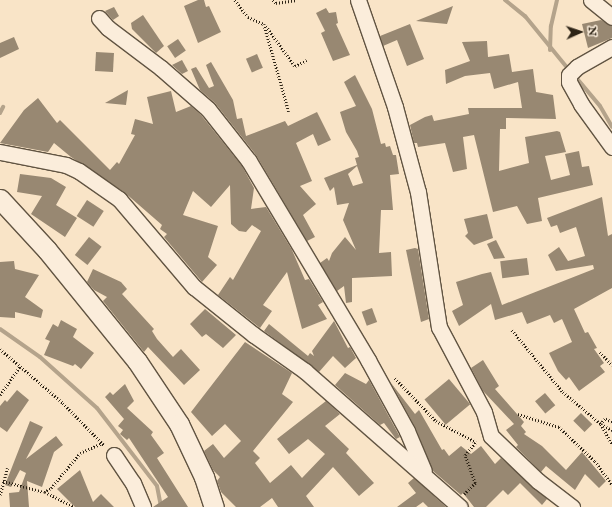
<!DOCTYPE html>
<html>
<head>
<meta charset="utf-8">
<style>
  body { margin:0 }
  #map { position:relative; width:612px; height:507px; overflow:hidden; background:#f9e4c7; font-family:"IM FELL English",serif }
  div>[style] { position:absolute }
  .stream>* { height:4px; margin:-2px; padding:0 2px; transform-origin:2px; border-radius:2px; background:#b4a38b }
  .building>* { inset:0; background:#988872; transform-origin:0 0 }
  .path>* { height:2.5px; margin-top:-1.25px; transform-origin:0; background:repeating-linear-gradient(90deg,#2e2416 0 1px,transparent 0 3px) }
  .roads { filter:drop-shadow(1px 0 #615442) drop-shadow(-1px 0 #615442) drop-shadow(0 1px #615442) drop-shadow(0 -1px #615442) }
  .minor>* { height:15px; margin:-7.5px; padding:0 7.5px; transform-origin:7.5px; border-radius:7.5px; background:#fbeddb }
  .tertiary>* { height:19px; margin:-9.5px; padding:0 9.5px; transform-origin:9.5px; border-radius:9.5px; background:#fbeddb }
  span { translate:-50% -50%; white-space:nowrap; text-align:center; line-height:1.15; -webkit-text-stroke:4px #fbeddb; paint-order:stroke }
  .north { position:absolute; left:560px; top:12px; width:40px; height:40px; -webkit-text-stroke:3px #fbeddb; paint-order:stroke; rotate:87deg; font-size:11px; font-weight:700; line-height:16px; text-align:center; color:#2e2416 }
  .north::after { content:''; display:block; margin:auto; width:14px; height:18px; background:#2e2416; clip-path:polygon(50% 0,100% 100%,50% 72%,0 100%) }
</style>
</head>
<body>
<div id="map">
  <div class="stream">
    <div style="left:505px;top:0;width:26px;rotate:39deg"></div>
    <div style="left:525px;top:16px;width:70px;rotate:50.8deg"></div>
    <div style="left:550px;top:50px;width:24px;rotate:-88deg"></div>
    <div style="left:551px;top:26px;width:27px;rotate:-77deg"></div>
    <div style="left:574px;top:75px;width:40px;rotate:50deg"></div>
    <div style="left:600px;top:106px;width:24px;rotate:60deg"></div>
    <div style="left:0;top:113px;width:7px;rotate:-63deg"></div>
    <div style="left:0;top:329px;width:49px;rotate:35deg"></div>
    <div style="left:40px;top:357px;width:76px;rotate:41.8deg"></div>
    <div style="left:97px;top:408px;width:98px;rotate:52.4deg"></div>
    <div style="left:157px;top:486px;width:21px;rotate:79deg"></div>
  </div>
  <div class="building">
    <div style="clip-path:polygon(198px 0,204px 0,206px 7px,209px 6px,221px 32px,198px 43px,184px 6px)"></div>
    <div style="clip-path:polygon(453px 6px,447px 24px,416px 21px)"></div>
    <div style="clip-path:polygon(114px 7px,119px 16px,113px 20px,105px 11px)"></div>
    <div style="clip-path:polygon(326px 8px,329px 13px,336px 12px,338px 23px,336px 24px,350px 55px,333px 61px,321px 33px,325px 31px,316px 13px)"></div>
    <div style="clip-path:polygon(143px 15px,164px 46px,156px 53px,132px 29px,131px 23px)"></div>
    <div style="clip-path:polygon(601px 20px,612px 26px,612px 38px,588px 48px,582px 24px)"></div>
    <div style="clip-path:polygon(410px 24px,424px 59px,407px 66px,397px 40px,383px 46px,380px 36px)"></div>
    <div style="clip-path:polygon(14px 37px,19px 49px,0 58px,0 43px)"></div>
    <div style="left:178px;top:39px;width:14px;height:13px;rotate:56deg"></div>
    <div style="clip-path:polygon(487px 41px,488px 57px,509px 54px,512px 72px,533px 69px,536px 92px,553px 95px,556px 119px,506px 118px,506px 129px,500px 129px,499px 171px,529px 163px,525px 137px,557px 131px,560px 132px,566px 152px,545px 156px,551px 180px,570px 175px,565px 154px,579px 151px,582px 167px,589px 166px,593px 185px,538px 198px,542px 221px,527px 224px,517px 206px,493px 212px,474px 135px,463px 137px,467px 169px,453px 172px,445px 143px,418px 147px,417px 143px,414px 143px,410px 125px,425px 117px,432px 115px,434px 121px,469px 114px,468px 108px,522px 108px,518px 82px,494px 89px,490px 73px,465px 76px,446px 84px,445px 70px,470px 61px,462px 42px)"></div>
    <div style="left:96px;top:52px;width:18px;height:19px;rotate:3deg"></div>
    <div style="left:257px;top:54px;width:15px;height:12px;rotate:67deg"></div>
    <div style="clip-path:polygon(182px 60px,188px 71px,182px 74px,172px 65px)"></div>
    <div style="clip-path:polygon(211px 62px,233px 100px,237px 119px,242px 118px,246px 136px,285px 121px,288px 126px,317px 112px,331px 140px,318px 146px,313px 134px,296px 143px,312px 181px,300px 186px,316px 204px,303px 215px,315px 237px,307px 241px,256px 155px,215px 103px,200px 90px,191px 69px,196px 67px,209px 88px,214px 86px,206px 65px)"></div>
    <div style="clip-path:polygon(evenodd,355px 75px,372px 109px,381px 144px,385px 143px,386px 147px,390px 146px,393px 155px,396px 155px,399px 174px,390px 175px,393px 210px,381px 210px,379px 253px,391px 252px,392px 276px,352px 278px,352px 302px,346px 303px,344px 286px,337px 291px,320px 263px,327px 258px,329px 261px,332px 253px,345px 237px,356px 250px,343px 220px,349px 203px,337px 205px,334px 187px,330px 191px,324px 178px,357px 165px,355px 158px,359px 157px,357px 151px,346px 132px,340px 112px,356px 106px,344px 82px,355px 75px,357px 166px,363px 183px,353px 186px,348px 174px,357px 166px)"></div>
    <div style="clip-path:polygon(128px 90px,126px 105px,105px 103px)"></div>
    <div style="clip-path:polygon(171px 91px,176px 112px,191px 106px,201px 115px,242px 166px,254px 188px,251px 209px,266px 207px,292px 250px,305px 280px,309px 279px,323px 302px,318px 305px,327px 319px,302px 329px,287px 272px,263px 305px,272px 311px,260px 328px,218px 295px,230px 277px,233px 280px,261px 231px,252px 225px,246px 232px,239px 231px,231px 224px,230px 185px,211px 207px,193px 191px,183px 215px,218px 226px,208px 257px,217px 265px,202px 282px,164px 237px,167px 234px,160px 229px,162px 225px,124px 192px,71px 157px,54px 143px,48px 152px,0 143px,24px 110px,38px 98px,57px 123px,60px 120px,110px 170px,117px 162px,119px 164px,135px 135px,131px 134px,135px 119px,153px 124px,147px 97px)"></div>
    <div style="clip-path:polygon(20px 174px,51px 178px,66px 187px,56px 205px,77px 218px,65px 237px,31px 214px,42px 196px,17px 192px)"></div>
    <div style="clip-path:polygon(602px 197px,608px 236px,612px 234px,612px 288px,574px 309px,585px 333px,588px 332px,597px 348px,594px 349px,604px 363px,600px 366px,605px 372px,579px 391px,569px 377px,566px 380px,558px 371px,549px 353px,572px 342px,562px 319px,554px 323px,550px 315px,527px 324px,522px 312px,495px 320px,491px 304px,459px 326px,452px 311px,463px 305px,456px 282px,482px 274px,491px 272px,502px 305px,594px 269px,593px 265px,556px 271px,548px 255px,559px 247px,568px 261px,585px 256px,576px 227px,560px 233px,557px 225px,551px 227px,547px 218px)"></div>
    <div style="left:87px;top:200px;width:20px;height:19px;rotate:33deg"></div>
    <div style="clip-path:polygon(487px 214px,493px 238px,474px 245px,465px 236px,468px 233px,464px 219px)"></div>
    <div style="left:89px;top:237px;width:16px;height:23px;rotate:38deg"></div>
    <div style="clip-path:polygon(496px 240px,505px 258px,494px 259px,487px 244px)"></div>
    <div style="clip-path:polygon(415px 248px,418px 249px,429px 319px,421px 322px,406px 250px)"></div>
    <div style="left:527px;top:258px;width:17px;height:27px;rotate:83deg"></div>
    <div style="clip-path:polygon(14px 261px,15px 269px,39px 275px,25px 297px,43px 310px,41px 318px,15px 312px,15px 318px,0 317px,0 262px)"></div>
    <div style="clip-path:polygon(93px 269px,121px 282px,127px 289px,122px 294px,154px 329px,152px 331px,157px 339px,173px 357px,181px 349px,200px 370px,184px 385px,148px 347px,144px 352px,103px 301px,107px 297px,94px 290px,87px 282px)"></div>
    <div style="left:372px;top:308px;width:15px;height:11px;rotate:70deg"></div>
    <div style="clip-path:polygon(205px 309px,236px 335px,223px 348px,206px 334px,202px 337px,190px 324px)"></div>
    <div style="clip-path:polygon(61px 320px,77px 329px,73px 337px,94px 353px,81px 369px,75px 364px,73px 366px,44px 355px,50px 341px,45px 339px,53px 324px,58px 327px)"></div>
    <div style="clip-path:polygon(334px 321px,348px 348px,350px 347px,356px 358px,345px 368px,333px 356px,319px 372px,264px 331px,269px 324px,308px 356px,310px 353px,314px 356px,312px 351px)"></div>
    <div style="clip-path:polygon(245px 342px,292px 373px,282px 394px,293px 402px,253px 451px,260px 458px,255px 463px,270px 483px,291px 465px,302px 478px,325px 454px,308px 439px,289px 454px,277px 439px,326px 401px,340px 414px,325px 426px,349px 449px,346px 453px,374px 483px,359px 496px,333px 467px,306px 496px,314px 507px,278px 507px,272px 498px,260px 507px,236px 507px,221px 492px,217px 481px,220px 477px,213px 470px,204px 451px,213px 444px,224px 458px,241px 441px,225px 424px,212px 436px,191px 412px)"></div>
    <div style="clip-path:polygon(483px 360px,499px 386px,495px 389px,524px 422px,521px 426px,526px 432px,524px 434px,542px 446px,566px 470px,582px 452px,606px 481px,599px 488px,585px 474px,575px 490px,546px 466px,541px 472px,516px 447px,518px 445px,506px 430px,514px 424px,483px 391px,471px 368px)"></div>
    <div style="clip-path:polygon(345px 373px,366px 384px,369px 380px,400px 437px,396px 439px,384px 423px,380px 425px,335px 385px)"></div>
    <div style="left:449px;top:379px;width:33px;height:32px;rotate:50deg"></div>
    <div style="clip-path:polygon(391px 383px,415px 414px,419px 410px,442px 450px,444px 449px,449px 456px,461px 446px,471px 454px,481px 446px,495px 464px,501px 458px,547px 499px,542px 505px,520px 483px,508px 495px,503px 490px,486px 507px,474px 507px,463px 493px,461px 495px,433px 471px,415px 427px)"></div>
    <div style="clip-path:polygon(125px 384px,134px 401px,127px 408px,153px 432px,151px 435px,164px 453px,157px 458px,188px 507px,153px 507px,168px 497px,129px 438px,127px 440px,120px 434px,123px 430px,118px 426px,124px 419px,105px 397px,110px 392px,113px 395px)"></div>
    <div style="clip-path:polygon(17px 390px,29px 400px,7px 432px,0 427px,0 406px,5px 400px,7px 402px)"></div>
    <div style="left:545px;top:393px;width:16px;height:13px;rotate:50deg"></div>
    <div style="left:581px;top:413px;width:16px;height:11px;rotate:45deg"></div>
    <div style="clip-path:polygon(30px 421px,43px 427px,26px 459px,56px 436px,63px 445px,54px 452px,42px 487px,27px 481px,29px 507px,10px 507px,9px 493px,19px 492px,26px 473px,20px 470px,11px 487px,5px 485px)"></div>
    <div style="clip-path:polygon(80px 470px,93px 502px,101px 494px,114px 507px,75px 507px,57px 489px)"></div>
    <div style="clip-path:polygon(414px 478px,446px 507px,428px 507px,423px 502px,416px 507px,397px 507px,416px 493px,408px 483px)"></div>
  </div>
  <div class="path">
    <div style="left:235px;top:0;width:21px;rotate:53deg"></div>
    <div style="left:248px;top:17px;width:17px;rotate:24deg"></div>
    <div style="left:264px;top:24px;width:91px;rotate:74.1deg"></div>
    <div style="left:273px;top:0;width:4px;rotate:45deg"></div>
    <div style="left:276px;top:3px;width:21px;rotate:-8deg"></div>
    <div style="left:266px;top:26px;width:49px;rotate:54.1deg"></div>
    <div style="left:295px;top:66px;width:13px;rotate:-27deg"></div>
    <div style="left:512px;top:330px;width:80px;rotate:50.6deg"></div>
    <div style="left:563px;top:392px;width:50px;rotate:40.1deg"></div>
    <div style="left:601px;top:424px;width:23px;rotate:61deg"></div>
    <div style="left:0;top:349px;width:83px;rotate:40.6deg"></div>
    <div style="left:63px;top:403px;width:60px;rotate:45.7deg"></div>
    <div style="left:600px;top:352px;width:18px;rotate:47deg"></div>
    <div style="left:395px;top:378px;width:59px;rotate:46.4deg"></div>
    <div style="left:436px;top:421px;width:45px;rotate:27.7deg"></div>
    <div style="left:0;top:395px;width:35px;rotate:-55deg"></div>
    <div style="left:518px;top:414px;width:43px;rotate:17.6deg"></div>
    <div style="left:559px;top:427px;width:50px;rotate:43.4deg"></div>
    <div style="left:595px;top:461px;width:29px;rotate:54deg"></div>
    <div style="left:612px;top:422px;width:8px;rotate:-157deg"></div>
    <div style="left:605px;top:419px;width:6px;rotate:129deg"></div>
    <div style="left:601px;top:424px;width:13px;rotate:29deg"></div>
    <div style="left:3px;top:481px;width:42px;rotate:15deg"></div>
    <div style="left:44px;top:492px;width:8px;rotate:-30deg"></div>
    <div style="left:51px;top:488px;width:45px;rotate:-50.4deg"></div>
    <div style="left:80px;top:453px;width:24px;rotate:-24deg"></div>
    <div style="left:45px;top:492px;width:33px;rotate:27deg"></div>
    <div style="left:464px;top:494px;width:16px;rotate:-45deg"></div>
    <div style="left:475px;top:483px;width:30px;rotate:-110deg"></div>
    <div style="left:465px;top:455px;width:17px;rotate:-50deg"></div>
    <div style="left:0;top:495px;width:28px;rotate:-75deg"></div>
  </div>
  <div class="roads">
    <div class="minor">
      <div style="left:358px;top:0;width:113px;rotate:70.9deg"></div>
      <div style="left:395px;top:107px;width:88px;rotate:74.9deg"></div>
      <div style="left:418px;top:192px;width:137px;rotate:81.2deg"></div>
      <div style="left:439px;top:327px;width:96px;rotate:62.1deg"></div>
      <div style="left:484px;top:412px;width:25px;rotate:74deg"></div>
      <div style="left:491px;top:436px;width:65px;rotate:43.8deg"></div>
      <div style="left:538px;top:481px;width:43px;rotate:37.4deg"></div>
      <div style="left:591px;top:0;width:27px;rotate:39deg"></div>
      <div style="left:99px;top:18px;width:13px;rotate:48deg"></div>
      <div style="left:108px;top:28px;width:66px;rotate:37deg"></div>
      <div style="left:161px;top:68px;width:62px;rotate:41.1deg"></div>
      <div style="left:208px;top:109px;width:66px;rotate:51.7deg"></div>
      <div style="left:249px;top:161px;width:232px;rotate:59.1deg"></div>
      <div style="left:368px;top:360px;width:81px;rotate:61.2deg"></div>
      <div style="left:407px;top:431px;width:43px;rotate:67deg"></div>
      <div style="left:612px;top:47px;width:40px;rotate:150.3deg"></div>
      <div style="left:577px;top:67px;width:11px;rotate:135deg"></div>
      <div style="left:569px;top:75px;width:7px;rotate:90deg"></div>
      <div style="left:569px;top:82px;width:25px;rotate:61deg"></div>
      <div style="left:581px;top:104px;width:53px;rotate:54.2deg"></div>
      <div style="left:0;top:152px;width:67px;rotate:11.1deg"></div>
      <div style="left:66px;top:165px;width:14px;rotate:25deg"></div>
      <div style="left:79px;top:171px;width:49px;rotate:35deg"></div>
      <div style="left:119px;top:199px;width:116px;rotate:49.6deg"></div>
      <div style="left:194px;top:287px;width:77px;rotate:38.7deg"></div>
      <div style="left:254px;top:335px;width:62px;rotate:35.2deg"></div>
      <div style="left:305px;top:371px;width:206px;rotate:41.3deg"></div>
      <div style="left:114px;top:455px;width:34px;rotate:56deg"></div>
      <div style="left:133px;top:483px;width:26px;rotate:67deg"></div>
    </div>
    <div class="tertiary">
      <div style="left:0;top:199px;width:69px;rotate:47.3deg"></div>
      <div style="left:47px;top:250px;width:143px;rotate:51deg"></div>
      <div style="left:137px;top:361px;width:76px;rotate:56.3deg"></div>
      <div style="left:179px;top:424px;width:59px;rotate:64.7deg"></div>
      <div style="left:204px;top:477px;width:32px;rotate:72deg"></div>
    </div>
  </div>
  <div class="north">N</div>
</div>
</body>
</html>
